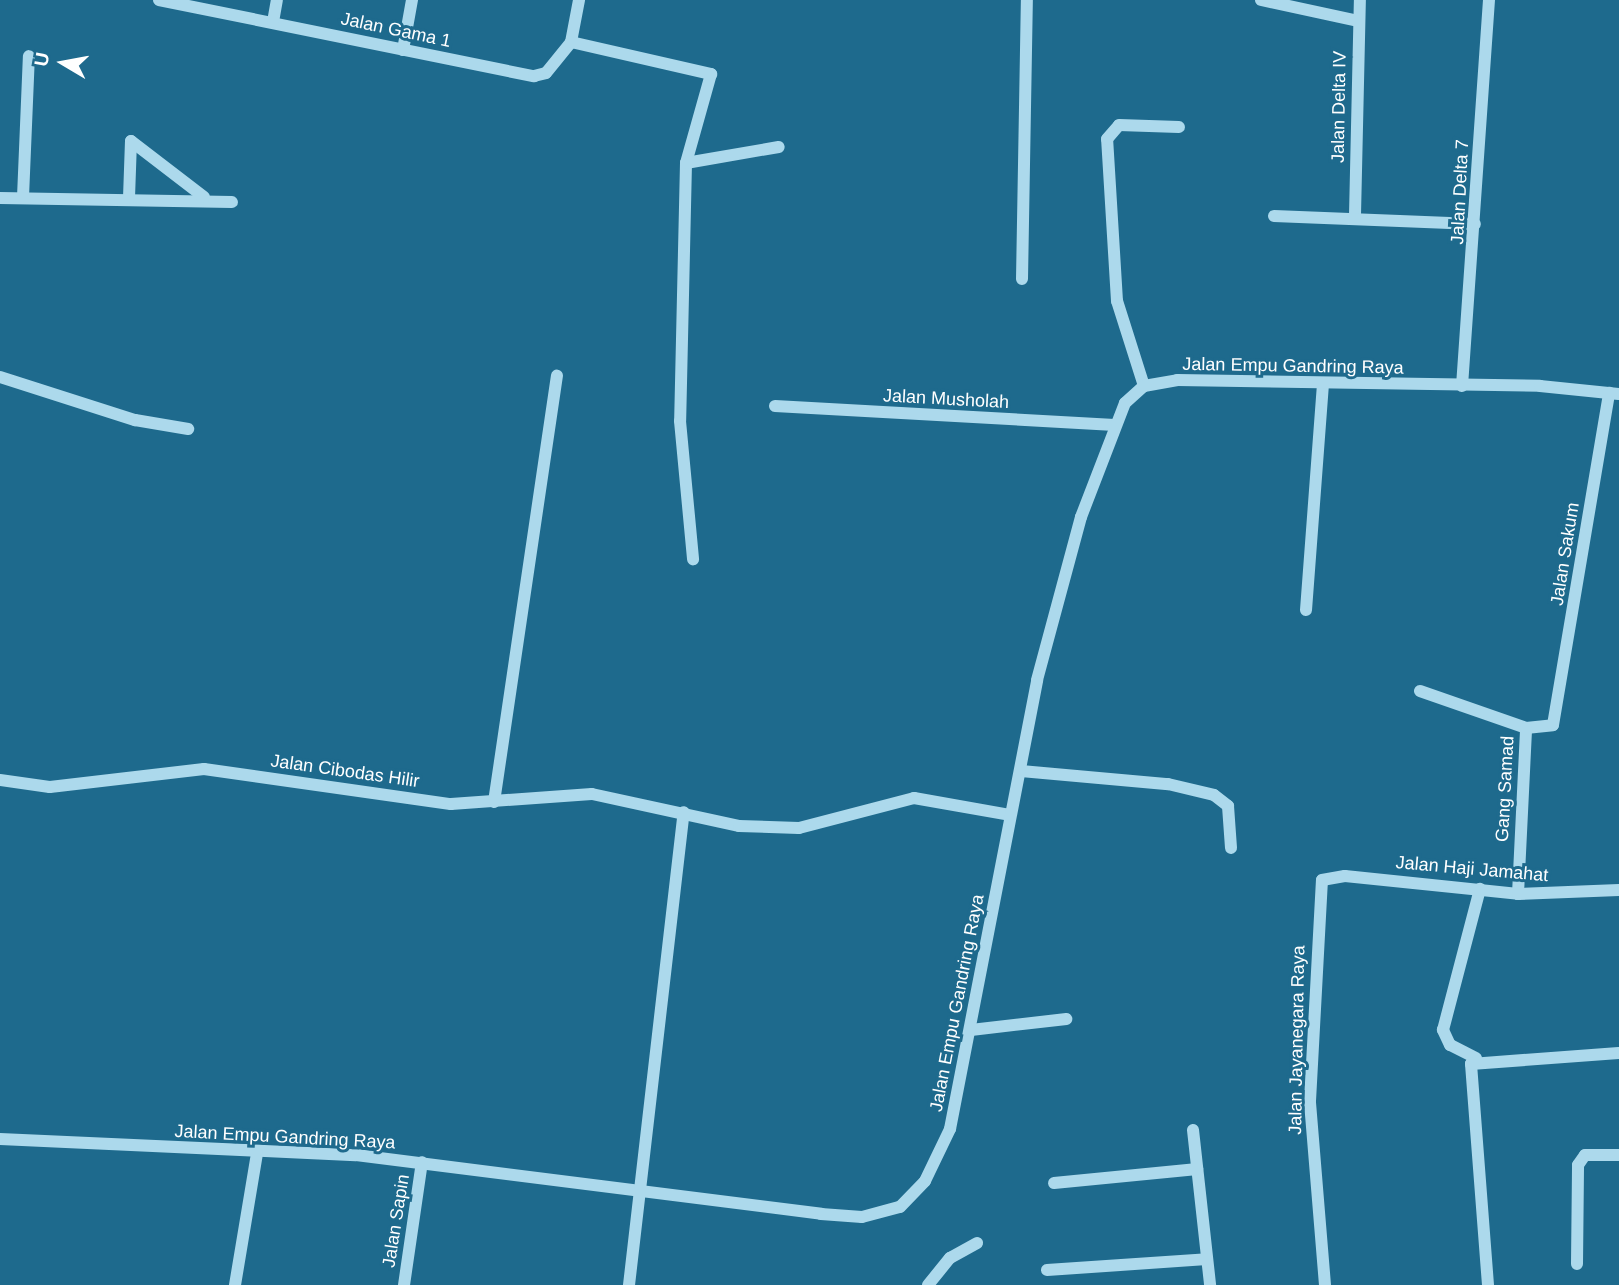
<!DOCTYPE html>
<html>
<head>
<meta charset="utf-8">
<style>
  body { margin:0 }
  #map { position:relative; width:1619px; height:1285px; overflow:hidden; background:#1e6a8d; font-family:Arial,sans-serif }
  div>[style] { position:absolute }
  .minor>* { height:12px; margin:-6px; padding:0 6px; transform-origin:6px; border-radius:6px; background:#acd9ec }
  span { translate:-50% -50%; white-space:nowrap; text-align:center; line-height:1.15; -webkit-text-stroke:6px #1e6a8d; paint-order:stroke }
  .street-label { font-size:18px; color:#fff }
  .north { position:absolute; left:28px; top:28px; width:70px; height:70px; -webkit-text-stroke:5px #1e6a8d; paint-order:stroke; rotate:280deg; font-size:19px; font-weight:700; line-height:28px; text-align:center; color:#fff }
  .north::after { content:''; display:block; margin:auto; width:24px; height:32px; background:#fff; clip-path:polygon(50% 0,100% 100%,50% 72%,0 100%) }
</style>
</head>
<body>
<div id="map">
  <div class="minor">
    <div style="left:159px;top:0;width:383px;rotate:11.5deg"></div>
    <div style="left:534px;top:76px;width:12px;rotate:-14deg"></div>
    <div style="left:546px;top:73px;width:40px;rotate:-51deg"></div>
    <div style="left:571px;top:42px;width:43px;rotate:-79.2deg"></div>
    <div style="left:1261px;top:0;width:99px;rotate:12.2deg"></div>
    <div style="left:273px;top:22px;width:22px;rotate:-80deg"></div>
    <div style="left:571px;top:42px;width:144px;rotate:12.9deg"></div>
    <div style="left:711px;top:74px;width:92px;rotate:105.7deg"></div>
    <div style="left:686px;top:163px;width:258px;rotate:91.3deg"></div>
    <div style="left:680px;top:421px;width:139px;rotate:84.6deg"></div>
    <div style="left:403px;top:50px;width:51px;rotate:-79.8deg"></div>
    <div style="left:686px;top:163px;width:94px;rotate:-9.8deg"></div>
    <div style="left:23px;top:197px;width:141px;rotate:-87.6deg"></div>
    <div style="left:0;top:198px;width:232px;rotate:1deg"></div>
    <div style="left:129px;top:198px;width:57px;rotate:-88deg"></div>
    <div style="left:131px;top:141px;width:92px;rotate:37.5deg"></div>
    <div style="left:1355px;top:215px;width:215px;rotate:-88.7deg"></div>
    <div style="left:1274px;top:216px;width:201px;rotate:2.3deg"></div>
    <div style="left:1022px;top:279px;width:279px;rotate:-89deg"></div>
    <div style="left:0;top:377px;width:142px;rotate:17.7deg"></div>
    <div style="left:135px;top:420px;width:54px;rotate:9.6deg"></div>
    <div style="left:1144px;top:386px;width:89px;rotate:-107.6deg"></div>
    <div style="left:1117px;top:301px;width:162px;rotate:-93.5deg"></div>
    <div style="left:1107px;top:139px;width:18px;rotate:-49deg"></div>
    <div style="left:1119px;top:125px;width:60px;rotate:1.9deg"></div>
    <div style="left:1462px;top:386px;width:387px;rotate:-86deg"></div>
    <div style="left:775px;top:406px;width:340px;rotate:3.2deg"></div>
    <div style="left:1306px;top:610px;width:227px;rotate:-85.7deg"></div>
    <div style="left:1420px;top:691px;width:112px;rotate:19.2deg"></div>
    <div style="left:1526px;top:728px;width:27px;rotate:-6deg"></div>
    <div style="left:1553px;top:725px;width:337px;rotate:-80.4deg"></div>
    <div style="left:1021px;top:771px;width:148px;rotate:5.1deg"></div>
    <div style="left:1168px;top:784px;width:47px;rotate:13.4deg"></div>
    <div style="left:1214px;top:795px;width:18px;rotate:38deg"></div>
    <div style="left:1228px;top:806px;width:42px;rotate:85.9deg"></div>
    <div style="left:0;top:780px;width:50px;rotate:8deg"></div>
    <div style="left:50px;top:787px;width:155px;rotate:-6.7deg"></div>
    <div style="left:204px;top:769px;width:249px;rotate:8.1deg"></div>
    <div style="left:451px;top:804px;width:141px;rotate:-4.1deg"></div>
    <div style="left:592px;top:794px;width:150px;rotate:12.3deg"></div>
    <div style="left:739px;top:826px;width:60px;rotate:1.9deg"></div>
    <div style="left:799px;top:828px;width:119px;rotate:-14.6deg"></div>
    <div style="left:914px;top:798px;width:97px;rotate:10deg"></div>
    <div style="left:494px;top:802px;width:431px;rotate:-81.6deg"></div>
    <div style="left:1518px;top:894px;width:166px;rotate:-87.2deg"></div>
    <div style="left:971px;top:1030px;width:96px;rotate:-6.6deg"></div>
    <div style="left:1476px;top:1058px;width:29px;rotate:-153deg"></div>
    <div style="left:1450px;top:1045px;width:17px;rotate:-115deg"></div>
    <div style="left:1443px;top:1030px;width:146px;rotate:-75.3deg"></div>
    <div style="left:1193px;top:1130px;width:156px;rotate:83.7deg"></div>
    <div style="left:0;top:1139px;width:356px;rotate:2.6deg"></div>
    <div style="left:356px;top:1155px;width:469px;rotate:7.2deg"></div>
    <div style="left:821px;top:1214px;width:41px;rotate:4.2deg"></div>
    <div style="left:862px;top:1217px;width:39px;rotate:-15deg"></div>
    <div style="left:900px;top:1207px;width:36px;rotate:-46deg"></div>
    <div style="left:925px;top:1181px;width:58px;rotate:-64.3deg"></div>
    <div style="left:950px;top:1129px;width:457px;rotate:-79deg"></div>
    <div style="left:1037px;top:680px;width:169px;rotate:-74.9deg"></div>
    <div style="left:1081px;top:517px;width:122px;rotate:-68.9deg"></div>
    <div style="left:1125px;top:403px;width:25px;rotate:-42deg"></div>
    <div style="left:1144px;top:386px;width:34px;rotate:-10deg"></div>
    <div style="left:1177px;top:380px;width:363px;rotate:0.9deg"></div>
    <div style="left:1540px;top:386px;width:79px;rotate:5.8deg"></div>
    <div style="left:1054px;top:1183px;width:144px;rotate:-5.6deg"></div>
    <div style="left:1577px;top:1264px;width:99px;rotate:-89.4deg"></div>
    <div style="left:1578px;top:1165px;width:12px;rotate:-55deg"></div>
    <div style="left:1585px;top:1155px;width:34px"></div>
    <div style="left:1047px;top:1270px;width:160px;rotate:-3.9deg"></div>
    <div style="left:235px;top:1285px;width:133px;rotate:-80.5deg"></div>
    <div style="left:404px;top:1285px;width:124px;rotate:-81.7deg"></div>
    <div style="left:629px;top:1285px;width:476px;rotate:-83.4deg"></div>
    <div style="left:928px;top:1285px;width:35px;rotate:-51deg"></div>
    <div style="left:950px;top:1258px;width:31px;rotate:-29deg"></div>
    <div style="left:1325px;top:1285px;width:185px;rotate:-94.7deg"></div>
    <div style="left:1310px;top:1101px;width:221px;rotate:-86.9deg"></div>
    <div style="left:1322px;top:880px;width:23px;rotate:-10deg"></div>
    <div style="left:1345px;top:876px;width:174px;rotate:5.9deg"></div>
    <div style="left:1518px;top:894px;width:101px;rotate:-2.3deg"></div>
    <div style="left:1488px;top:1285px;width:222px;rotate:-94.4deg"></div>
    <div style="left:1471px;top:1064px;width:148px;rotate:-4.3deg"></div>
  </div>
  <div class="street-label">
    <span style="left:396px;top:30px;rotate:12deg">Jalan Gama 1</span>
    <span style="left:1339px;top:107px;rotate:-89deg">Jalan Delta IV</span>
    <span style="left:1460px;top:192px;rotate:-87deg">Jalan Delta 7</span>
    <span style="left:1293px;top:366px;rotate:1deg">Jalan Empu Gandring Raya</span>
    <span style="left:946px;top:399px;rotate:3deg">Jalan Musholah</span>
    <span style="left:1565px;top:554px;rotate:-81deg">Jalan Sakum</span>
    <span style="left:345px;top:771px;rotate:8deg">Jalan Cibodas Hilir</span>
    <span style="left:1505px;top:789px;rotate:-87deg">Gang Samad</span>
    <span style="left:1472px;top:869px;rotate:5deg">Jalan Haji Jamahat</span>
    <span style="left:957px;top:1003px;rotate:-79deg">Jalan Empu Gandring Raya</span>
    <span style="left:1297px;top:1040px;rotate:-89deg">Jalan Jayanegara Raya</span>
    <span style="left:285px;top:1137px;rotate:3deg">Jalan Empu Gandring Raya</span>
    <span style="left:396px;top:1221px;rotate:-81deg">Jalan Sapin</span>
  </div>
  <div class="north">U</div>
</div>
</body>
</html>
